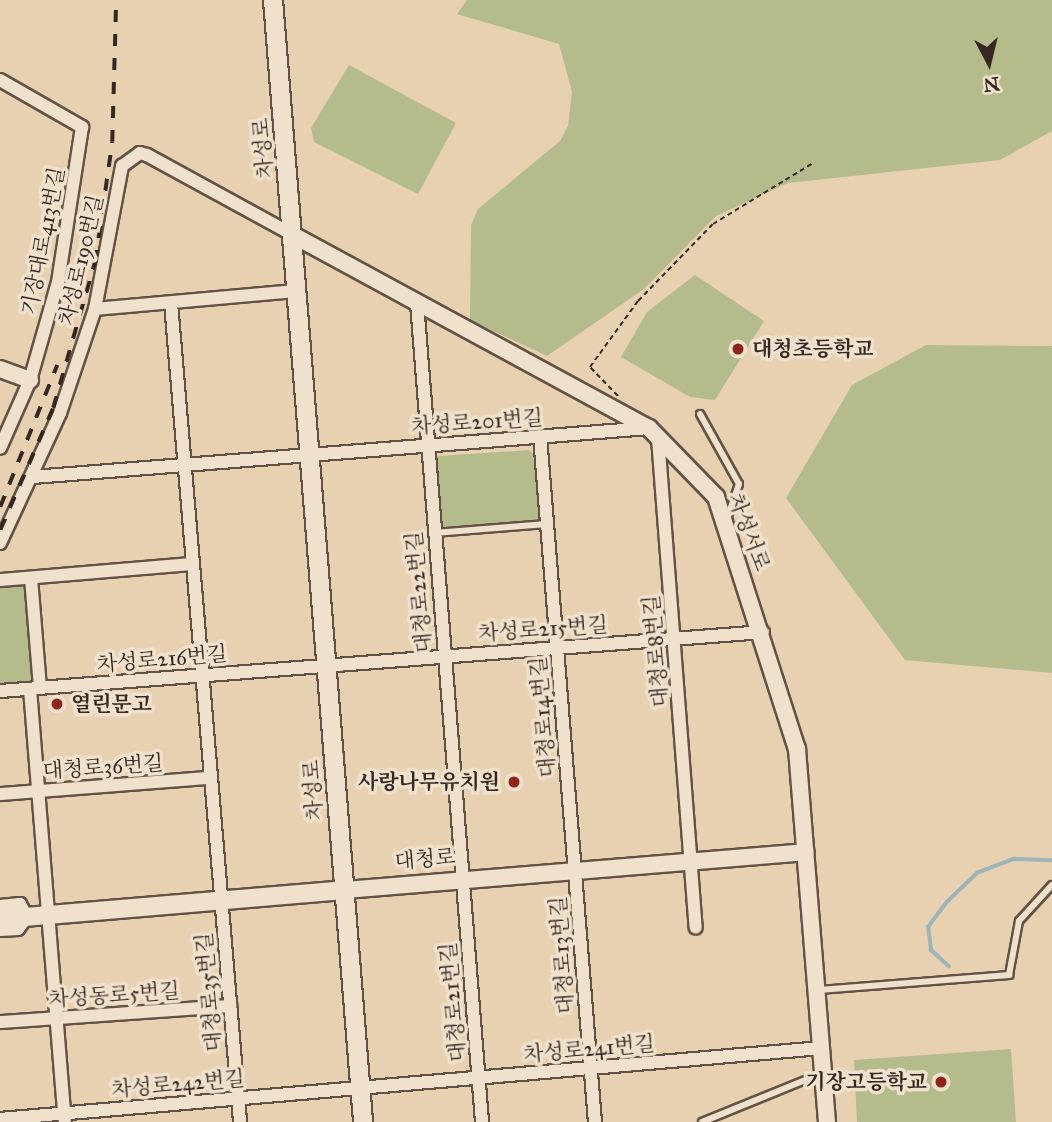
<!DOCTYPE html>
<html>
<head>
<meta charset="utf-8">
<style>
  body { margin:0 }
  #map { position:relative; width:1052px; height:1122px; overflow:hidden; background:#e8d1b0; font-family:"IM FELL Great Primer","Noto Serif KR",serif }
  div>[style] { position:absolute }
  .green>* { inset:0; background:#b5bc8c }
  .stream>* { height:3.5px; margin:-1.75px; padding:0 1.75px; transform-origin:1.75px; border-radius:1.75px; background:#9db4b8 }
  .path>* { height:2px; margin-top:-1px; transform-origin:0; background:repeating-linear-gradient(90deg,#352822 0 5px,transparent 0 8.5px) }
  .roads { filter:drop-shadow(2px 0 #625246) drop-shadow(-2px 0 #625246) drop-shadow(0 2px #625246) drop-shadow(0 -2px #625246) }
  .service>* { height:6px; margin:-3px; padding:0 3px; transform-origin:3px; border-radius:3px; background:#f0e1cc }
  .minor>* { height:12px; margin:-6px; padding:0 6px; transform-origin:6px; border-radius:6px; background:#f0e1cc }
  .tertiary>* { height:16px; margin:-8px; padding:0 8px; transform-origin:8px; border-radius:8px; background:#f0e1cc }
  .secondary>* { height:18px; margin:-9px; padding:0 9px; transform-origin:9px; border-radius:9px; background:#f0e1cc }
  .rail>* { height:3.5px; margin-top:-1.75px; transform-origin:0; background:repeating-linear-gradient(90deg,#352822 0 12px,transparent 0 24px) }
  .dots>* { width:19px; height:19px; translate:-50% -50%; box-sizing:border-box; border:4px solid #f0e1cc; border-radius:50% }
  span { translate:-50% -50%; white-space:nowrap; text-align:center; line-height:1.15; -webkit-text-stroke:7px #f0e1cc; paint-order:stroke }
  .street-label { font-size:21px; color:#352822 }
  .poi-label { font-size:21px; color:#352822; font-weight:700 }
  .left { translate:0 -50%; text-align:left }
  .right { translate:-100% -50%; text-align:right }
  .north { position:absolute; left:954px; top:28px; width:70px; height:70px; -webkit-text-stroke:5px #f0e1cc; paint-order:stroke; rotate:173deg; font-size:19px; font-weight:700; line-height:28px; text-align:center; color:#352822 }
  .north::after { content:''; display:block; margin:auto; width:24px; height:32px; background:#352822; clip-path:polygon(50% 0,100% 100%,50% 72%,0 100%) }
</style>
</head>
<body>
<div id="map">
  <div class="green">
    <div style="clip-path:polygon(467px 0,1052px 0,1052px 131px,1000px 160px,788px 183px,716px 216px,644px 289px,547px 356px,470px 320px,471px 225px,478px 209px,560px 141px,568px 126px,572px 92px,559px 44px,457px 14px)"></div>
    <div style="clip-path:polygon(349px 65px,456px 123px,418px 194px,314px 142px,311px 128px)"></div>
    <div style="clip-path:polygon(695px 275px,764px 321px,715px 400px,690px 397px,621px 357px,647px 312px)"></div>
    <div style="clip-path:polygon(926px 345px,1052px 346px,1052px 673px,905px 660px,786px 498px,852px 385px)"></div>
    <div style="clip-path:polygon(529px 450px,536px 457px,541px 518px,534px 523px,446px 530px,439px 526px,433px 461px,438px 456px)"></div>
    <div style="clip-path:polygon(26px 581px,36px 682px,0 686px,0 582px)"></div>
    <div style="clip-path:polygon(1011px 1049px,1016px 1122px,857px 1122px,854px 1060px)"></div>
  </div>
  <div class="stream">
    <div style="left:949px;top:967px;width:25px;rotate:-137deg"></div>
    <div style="left:931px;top:950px;width:23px;rotate:-97deg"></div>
    <div style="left:928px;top:927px;width:31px;rotate:-53deg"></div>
    <div style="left:947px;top:902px;width:42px;rotate:-44deg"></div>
    <div style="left:977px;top:873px;width:40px;rotate:-21deg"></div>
    <div style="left:1014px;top:859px;width:38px;rotate:2deg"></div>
  </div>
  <div class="path">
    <div style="left:618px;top:396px;width:40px;rotate:-134deg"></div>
    <div style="left:590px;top:367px;width:82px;rotate:-54deg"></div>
    <div style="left:638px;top:301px;width:107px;rotate:-45.8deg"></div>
    <div style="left:713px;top:224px;width:117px;rotate:-31.4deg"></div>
  </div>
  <div class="roads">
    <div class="service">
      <div style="left:700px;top:414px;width:80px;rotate:60.9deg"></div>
      <div style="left:739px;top:484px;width:37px;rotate:109deg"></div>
      <div style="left:434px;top:533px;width:113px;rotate:-4.6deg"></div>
      <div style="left:819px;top:990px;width:191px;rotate:-4.5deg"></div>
      <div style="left:1009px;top:975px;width:55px;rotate:-79.5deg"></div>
      <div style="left:1019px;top:921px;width:49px;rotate:-47.5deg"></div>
      <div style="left:702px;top:1122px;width:127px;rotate:-22.1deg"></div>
    </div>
    <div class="minor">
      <div style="left:0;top:80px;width:95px;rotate:29.8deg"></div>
      <div style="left:82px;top:127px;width:157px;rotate:98.8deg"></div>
      <div style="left:58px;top:282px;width:102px;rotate:105.9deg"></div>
      <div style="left:30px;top:380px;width:74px;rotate:113.8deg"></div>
      <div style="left:171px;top:303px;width:822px;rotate:85.18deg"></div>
      <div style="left:417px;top:303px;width:822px;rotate:85.46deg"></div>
      <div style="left:95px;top:309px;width:201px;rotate:-5.1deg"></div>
      <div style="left:540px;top:436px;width:688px;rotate:85.42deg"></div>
      <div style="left:658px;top:438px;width:491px;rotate:85.6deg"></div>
      <div style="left:33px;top:477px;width:618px;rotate:-4.55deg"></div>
      <div style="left:0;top:543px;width:143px;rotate:-65.2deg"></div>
      <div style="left:60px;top:413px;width:110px;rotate:-71.4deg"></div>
      <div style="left:95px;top:309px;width:146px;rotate:-79.3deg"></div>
      <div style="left:122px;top:166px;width:22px;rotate:-36deg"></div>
      <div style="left:140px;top:153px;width:7px;rotate:16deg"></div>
      <div style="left:147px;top:155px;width:166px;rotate:28.7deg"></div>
      <div style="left:31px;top:578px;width:110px;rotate:85.3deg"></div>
      <div style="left:0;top:580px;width:192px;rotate:-4.8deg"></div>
      <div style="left:30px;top:689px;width:434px;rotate:85.4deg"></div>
      <div style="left:0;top:691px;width:765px;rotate:-4.42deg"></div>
      <div style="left:0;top:794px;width:211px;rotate:-4.4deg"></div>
      <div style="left:0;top:906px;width:20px;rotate:-6deg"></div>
      <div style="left:20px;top:904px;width:15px;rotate:62deg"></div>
      <div style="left:27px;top:917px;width:15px;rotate:127deg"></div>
      <div style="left:18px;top:929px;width:18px;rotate:177deg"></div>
      <div style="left:0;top:1022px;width:231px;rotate:-4deg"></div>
      <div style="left:0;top:1119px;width:824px;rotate:-4.94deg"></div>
    </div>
    <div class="tertiary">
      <div style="left:293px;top:235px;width:405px;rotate:28.5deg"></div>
      <div style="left:649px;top:428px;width:96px;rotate:45.8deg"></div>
      <div style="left:716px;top:497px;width:265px;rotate:72.2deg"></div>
      <div style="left:797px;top:749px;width:374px;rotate:85.4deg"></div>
      <div style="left:0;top:369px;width:32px;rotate:20deg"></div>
      <div style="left:344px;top:890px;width:463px;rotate:-4.7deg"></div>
    </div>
    <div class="secondary">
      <div style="left:273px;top:0;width:1126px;rotate:85.41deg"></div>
      <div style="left:0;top:919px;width:345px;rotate:-4.8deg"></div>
    </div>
  </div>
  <div class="rail">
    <div style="left:0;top:507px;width:153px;rotate:-68.1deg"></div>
    <div style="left:0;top:530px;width:133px;rotate:-66.5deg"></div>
    <div style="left:53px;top:408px;width:152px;rotate:-74deg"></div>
    <div style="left:95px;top:262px;width:121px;rotate:-81.9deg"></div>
    <div style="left:112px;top:142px;width:142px;rotate:-88.4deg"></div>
  </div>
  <div class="dots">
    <div style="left:738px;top:349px;background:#8f2418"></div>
    <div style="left:57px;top:704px;background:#8f2418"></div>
    <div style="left:514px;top:782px;background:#8f2418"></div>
    <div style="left:941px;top:1082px;background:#8f2418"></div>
  </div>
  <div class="street-label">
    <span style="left:263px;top:148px;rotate:-95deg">차성로</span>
    <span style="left:43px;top:241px;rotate:-79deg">기장대로413번길</span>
    <span style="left:81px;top:260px;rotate:-77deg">차성로190번길</span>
    <span style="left:477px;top:422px;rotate:-4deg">차성로201번길</span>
    <span style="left:749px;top:532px;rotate:69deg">차성서로</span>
    <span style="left:419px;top:592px;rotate:-95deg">대청로22번길</span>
    <span style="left:543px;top:629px;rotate:-4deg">차성로215번길</span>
    <span style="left:656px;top:651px;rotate:-95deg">대청로8번길</span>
    <span style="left:162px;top:659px;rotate:-5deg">차성로216번길</span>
    <span style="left:543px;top:717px;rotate:-95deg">대청로14번길</span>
    <span style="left:103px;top:767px;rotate:-4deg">대청로36번길</span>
    <span style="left:313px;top:790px;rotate:-94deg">차성로</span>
    <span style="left:425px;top:859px;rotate:-5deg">대청로</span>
    <span style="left:562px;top:955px;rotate:-94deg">대청로13번길</span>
    <span style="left:209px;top:992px;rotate:-95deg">대청로35번길</span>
    <span style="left:114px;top:995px;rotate:-4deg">차성동로5번길</span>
    <span style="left:453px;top:1002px;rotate:-95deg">대청로21번길</span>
    <span style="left:589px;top:1049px;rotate:-5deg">차성로241번길</span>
    <span style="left:178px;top:1084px;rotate:-5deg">차성로242번길</span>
  </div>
  <div class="poi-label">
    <span class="left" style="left:752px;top:349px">대청초등학교</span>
    <span class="left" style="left:71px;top:704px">열린문고</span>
    <span class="right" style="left:500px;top:782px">사랑나무유치원</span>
    <span class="right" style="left:927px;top:1082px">기장고등학교</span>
  </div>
  <div class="north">N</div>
</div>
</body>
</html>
